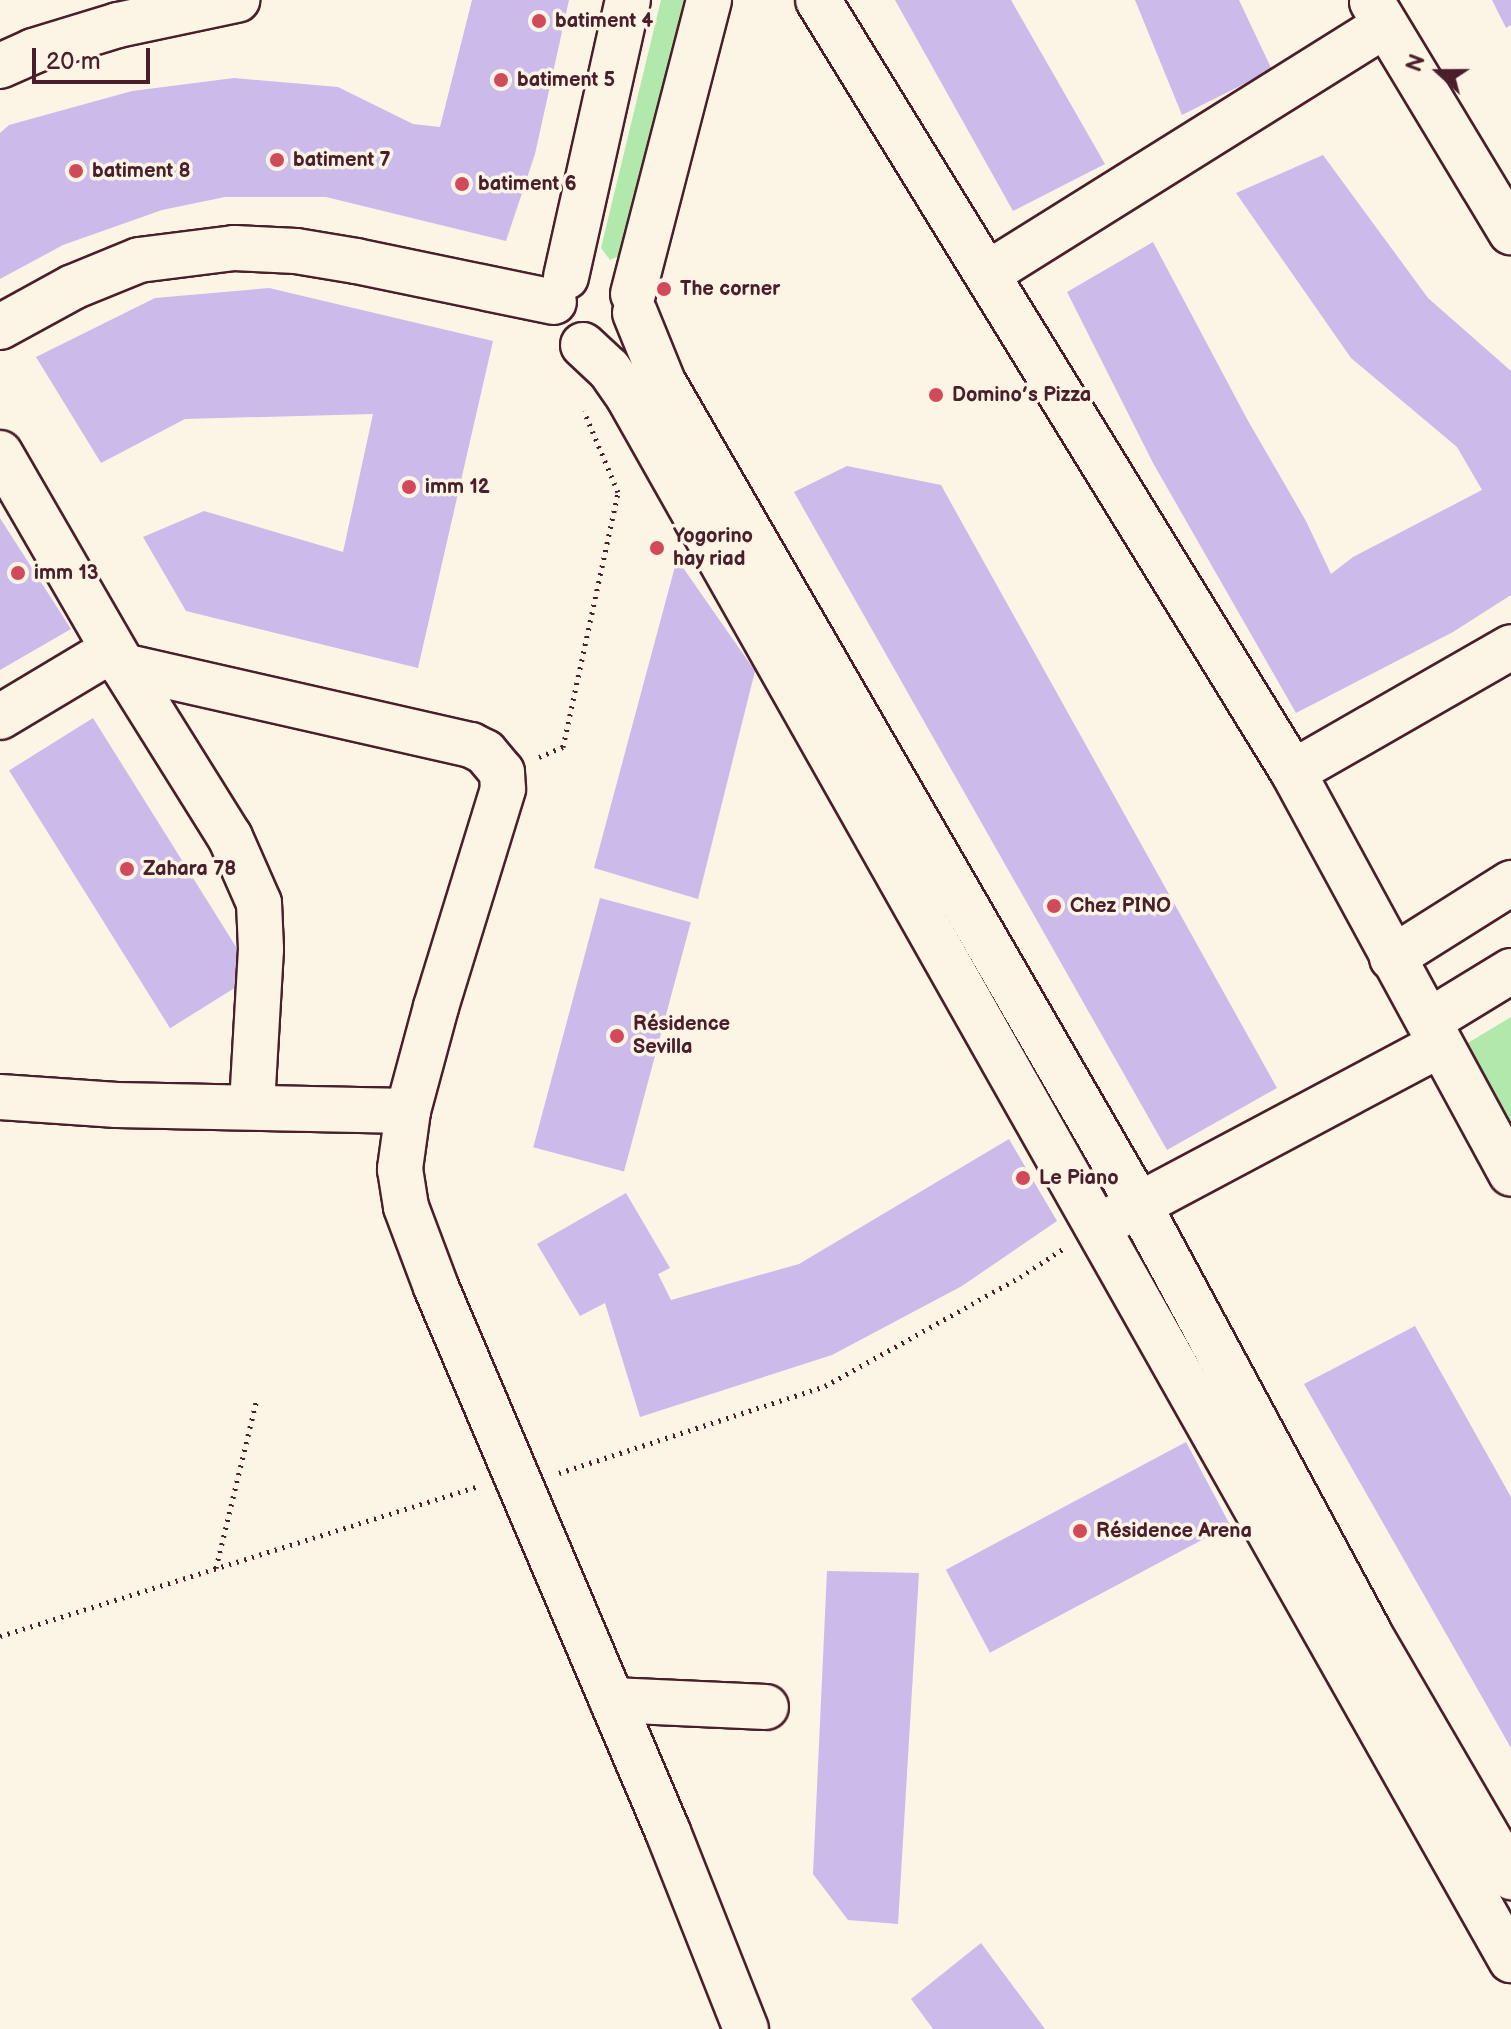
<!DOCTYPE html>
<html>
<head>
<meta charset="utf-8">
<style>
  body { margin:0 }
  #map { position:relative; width:1511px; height:2029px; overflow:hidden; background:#fcf5e5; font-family:"Balsamiq Sans",sans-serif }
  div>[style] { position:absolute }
  .green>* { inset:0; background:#b1e8ac }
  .building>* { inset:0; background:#ccbaeb; transform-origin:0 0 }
  .path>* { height:5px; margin-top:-2.5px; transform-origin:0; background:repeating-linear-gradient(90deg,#4a1f2b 0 2px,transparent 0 8px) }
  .roads { filter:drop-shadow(2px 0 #4a1f2b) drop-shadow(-2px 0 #4a1f2b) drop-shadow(0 2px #4a1f2b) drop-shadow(0 -2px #4a1f2b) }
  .minor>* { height:44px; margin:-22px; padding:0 22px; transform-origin:22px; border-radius:22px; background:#fcf5e5 }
  .dots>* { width:22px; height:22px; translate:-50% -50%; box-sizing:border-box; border:4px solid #fcf5e5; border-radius:50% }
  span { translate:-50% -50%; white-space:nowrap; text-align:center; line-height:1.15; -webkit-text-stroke:7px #fcf5e5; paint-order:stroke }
  .poi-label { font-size:20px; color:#4a1f2b; font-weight:700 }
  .left { translate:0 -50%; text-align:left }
  .north { position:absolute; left:1399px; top:32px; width:80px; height:80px; -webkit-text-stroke:6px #fcf5e5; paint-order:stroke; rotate:291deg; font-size:22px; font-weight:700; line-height:32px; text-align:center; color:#4a1f2b }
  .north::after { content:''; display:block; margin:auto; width:28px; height:36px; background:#4a1f2b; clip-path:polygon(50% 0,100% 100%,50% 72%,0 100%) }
  .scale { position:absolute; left:32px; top:48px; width:118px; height:36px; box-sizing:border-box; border:4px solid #4a1f2b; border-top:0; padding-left:10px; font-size:24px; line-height:28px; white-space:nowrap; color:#4a1f2b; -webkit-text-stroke:6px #fcf5e5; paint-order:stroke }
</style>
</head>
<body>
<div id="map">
  <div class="green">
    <div style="clip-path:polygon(661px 0,684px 0,623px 254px,610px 260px,601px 248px)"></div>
    <div style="clip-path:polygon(1511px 1017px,1511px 1130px,1461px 1047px)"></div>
  </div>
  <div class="building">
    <div style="clip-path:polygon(472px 0,569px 0,535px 154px,506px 241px,326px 197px,225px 197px,162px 210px,63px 245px,0 279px,0 133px,9px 125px,132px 91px,234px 78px,338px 87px,413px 124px,440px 127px)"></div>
    <div style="clip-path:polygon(895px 0,1011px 0,1105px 164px,1013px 211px)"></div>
    <div style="clip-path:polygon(1135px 0,1239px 0,1272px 70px,1182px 115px)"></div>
    <div style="clip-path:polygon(1492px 0,1511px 0,1511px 25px,1506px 28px)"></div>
    <div style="clip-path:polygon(1323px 155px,1428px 298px,1511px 371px,1511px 595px,1453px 632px,1296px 713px,1153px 463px,1067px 292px,1153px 242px,1247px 419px,1306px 521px,1331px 574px,1353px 557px,1482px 490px,1457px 447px,1351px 358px,1236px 193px)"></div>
    <div style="clip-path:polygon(269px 288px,493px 341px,418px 668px,186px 611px,143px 537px,204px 511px,343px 552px,373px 414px,185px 419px,101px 463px,36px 357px,155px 298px)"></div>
    <div style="clip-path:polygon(847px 466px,941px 485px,1277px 1088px,1167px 1150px,794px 492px)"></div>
    <div style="clip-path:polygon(0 518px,71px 629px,0 670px)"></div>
    <div style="clip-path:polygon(677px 559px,755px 671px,698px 899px,594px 868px)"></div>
    <div style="left:93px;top:718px;width:304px;height:99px;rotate:58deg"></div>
    <div style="left:600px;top:898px;width:94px;height:258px;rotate:15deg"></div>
    <div style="clip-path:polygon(1009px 1139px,1057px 1221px,962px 1286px,832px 1355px,640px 1417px,605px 1303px,580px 1316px,537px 1244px,626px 1193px,670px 1268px,658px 1274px,671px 1300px,799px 1264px)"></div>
    <div style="clip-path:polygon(1415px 1326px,1511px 1497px,1511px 1748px,1304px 1384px)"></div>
    <div style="left:1186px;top:1442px;width:94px;height:272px;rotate:62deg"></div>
    <div style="clip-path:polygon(827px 1571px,919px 1573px,898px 1924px,848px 1920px,813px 1874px)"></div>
    <div style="clip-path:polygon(981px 1943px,1045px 2029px,933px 2029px,911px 1999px)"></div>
  </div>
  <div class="path">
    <div style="left:539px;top:757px;width:26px;rotate:-23deg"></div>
    <div style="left:563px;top:747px;width:261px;rotate:-77.8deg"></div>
    <div style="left:618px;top:492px;width:88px;rotate:-112.8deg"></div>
    <div style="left:559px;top:1473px;width:280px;rotate:-18.1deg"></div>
    <div style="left:825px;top:1386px;width:223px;rotate:-29.2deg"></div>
    <div style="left:1020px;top:1277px;width:51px;rotate:-33.1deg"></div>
    <div style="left:216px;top:1568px;width:174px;rotate:-76.4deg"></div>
    <div style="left:0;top:1636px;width:499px;rotate:-17.4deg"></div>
  </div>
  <div class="roads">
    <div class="minor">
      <div style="left:818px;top:0;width:906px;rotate:58.4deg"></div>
      <div style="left:1293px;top:772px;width:457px;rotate:61.5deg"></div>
      <div style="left:1372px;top:2px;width:269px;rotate:58.9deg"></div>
      <div style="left:0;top:66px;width:36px;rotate:-24deg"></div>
      <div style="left:33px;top:51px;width:89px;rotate:-17deg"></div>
      <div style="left:118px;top:25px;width:122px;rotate:-11.9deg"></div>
      <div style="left:987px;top:274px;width:469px;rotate:-32deg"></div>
      <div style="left:566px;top:277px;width:284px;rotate:-77.4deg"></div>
      <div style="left:633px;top:294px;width:304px;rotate:-75.5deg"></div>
      <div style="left:635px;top:313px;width:74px;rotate:67.9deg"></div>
      <div style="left:663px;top:382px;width:951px;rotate:59.96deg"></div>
      <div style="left:1139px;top:1205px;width:484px;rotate:61.7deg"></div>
      <div style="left:1368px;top:1631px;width:285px;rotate:59.8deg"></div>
      <div style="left:0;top:327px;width:83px;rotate:-28.7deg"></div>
      <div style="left:73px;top:287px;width:71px;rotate:-22.2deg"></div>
      <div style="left:139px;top:260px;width:96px;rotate:-7.2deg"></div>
      <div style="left:234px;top:248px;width:62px;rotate:2.8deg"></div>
      <div style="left:296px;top:251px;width:61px;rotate:9.5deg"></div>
      <div style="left:356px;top:261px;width:202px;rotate:11.7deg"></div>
      <div style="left:583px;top:345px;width:35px;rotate:43deg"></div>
      <div style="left:609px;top:369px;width:35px;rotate:55deg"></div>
      <div style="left:629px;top:398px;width:1794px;rotate:60.55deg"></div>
      <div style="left:0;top:453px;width:246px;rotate:60deg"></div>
      <div style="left:123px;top:666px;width:357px;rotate:12.8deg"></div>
      <div style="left:471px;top:745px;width:16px;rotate:27deg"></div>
      <div style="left:485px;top:752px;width:26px;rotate:50deg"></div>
      <div style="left:502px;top:772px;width:17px;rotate:87deg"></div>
      <div style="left:503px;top:789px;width:228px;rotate:107.1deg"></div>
      <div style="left:436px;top:1007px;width:108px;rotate:105.1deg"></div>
      <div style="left:408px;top:1111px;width:59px;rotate:97.9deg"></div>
      <div style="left:400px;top:1169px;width:38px;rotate:81deg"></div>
      <div style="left:406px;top:1207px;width:85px;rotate:69.4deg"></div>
      <div style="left:436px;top:1287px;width:592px;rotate:66.94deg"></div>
      <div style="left:668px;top:1832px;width:212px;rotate:68.4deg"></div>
      <div style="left:123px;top:666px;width:202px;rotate:58deg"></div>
      <div style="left:230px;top:837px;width:72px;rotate:66.3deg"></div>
      <div style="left:259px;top:903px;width:46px;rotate:87.5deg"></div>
      <div style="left:261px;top:949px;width:157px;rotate:93.3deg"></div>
      <div style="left:0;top:717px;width:131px;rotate:-30.9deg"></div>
      <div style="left:1293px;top:772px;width:251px;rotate:-29.8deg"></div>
      <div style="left:1392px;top:958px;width:141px;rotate:-32.2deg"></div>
      <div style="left:1429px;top:1021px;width:96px;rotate:-31.4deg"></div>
      <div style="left:0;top:1097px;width:117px;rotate:3.9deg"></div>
      <div style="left:117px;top:1105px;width:291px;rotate:1.2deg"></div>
      <div style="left:1114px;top:1218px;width:369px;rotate:-28deg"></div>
      <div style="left:612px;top:1700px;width:154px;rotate:2.6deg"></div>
    </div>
  </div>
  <div class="dots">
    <div style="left:539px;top:21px;background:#d1495b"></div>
    <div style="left:501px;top:80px;background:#d1495b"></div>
    <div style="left:277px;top:160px;background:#d1495b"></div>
    <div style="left:76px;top:171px;background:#d1495b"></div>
    <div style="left:462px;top:184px;background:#d1495b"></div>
    <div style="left:664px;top:289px;background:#d1495b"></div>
    <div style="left:936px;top:395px;background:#d1495b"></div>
    <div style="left:409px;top:487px;background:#d1495b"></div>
    <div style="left:657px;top:548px;background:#d1495b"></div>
    <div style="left:18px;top:573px;background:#d1495b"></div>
    <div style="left:127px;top:869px;background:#d1495b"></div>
    <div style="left:1054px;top:906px;background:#d1495b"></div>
    <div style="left:617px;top:1036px;background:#d1495b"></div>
    <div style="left:1023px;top:1178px;background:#d1495b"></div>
    <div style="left:1080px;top:1531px;background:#d1495b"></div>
  </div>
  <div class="poi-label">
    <span class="left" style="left:555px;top:21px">batiment 4</span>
    <span class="left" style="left:517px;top:80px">batiment 5</span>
    <span class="left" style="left:293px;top:160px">batiment 7</span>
    <span class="left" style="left:92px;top:171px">batiment 8</span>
    <span class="left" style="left:478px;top:184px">batiment 6</span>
    <span class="left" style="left:680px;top:289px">The corner</span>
    <span class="left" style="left:952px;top:395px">Domino’s Pizza</span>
    <span class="left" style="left:425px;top:487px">imm 12</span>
    <span class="left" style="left:673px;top:548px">Yogorino<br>hay riad</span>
    <span class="left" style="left:34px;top:573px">imm 13</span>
    <span class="left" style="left:143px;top:869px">Zahara 78</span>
    <span class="left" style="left:1070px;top:906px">Chez PINO</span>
    <span class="left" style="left:633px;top:1036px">Résidence<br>Sevilla</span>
    <span class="left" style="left:1039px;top:1178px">Le Piano</span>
    <span class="left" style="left:1096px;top:1531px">Résidence Arena</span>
  </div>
  <div class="north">N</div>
  <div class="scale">20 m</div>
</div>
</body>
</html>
